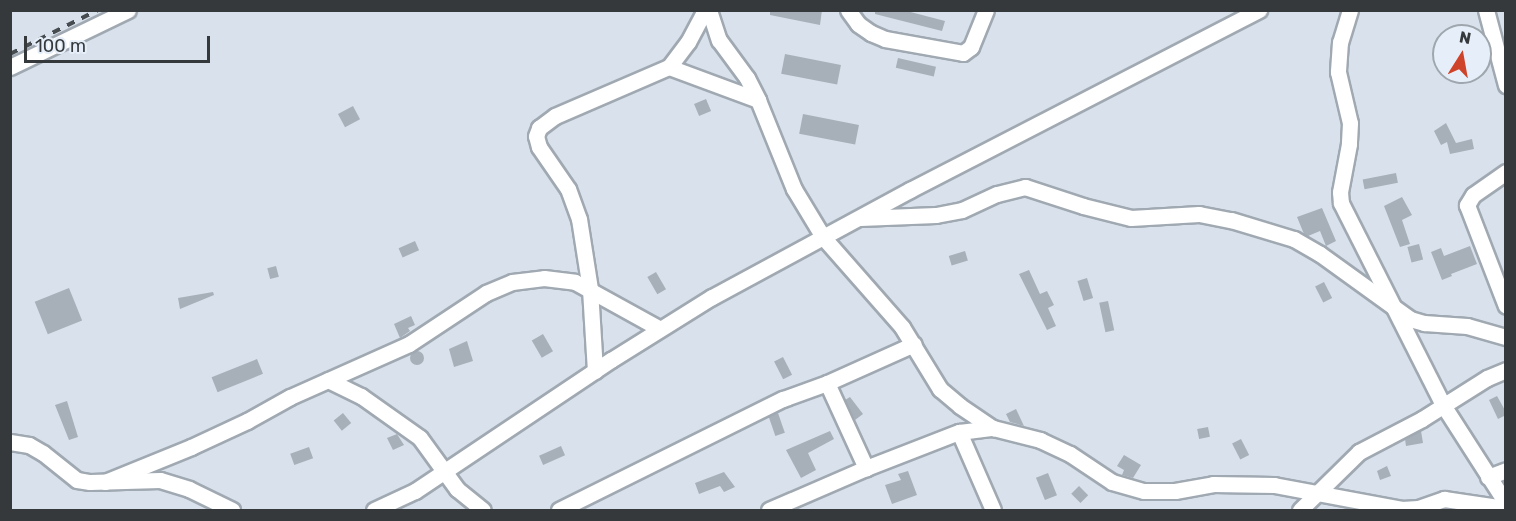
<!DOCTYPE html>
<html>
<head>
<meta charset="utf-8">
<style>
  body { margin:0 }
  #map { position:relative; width:1516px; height:521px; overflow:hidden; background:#d9e2ec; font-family:Rubik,sans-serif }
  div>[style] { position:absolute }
  .building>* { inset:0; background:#a7b0b9; transform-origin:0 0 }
  .round { border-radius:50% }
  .roads { filter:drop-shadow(2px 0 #a0a9b2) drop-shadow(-2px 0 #a0a9b2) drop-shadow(0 2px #a0a9b2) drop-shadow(0 -2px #a0a9b2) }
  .minor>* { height:15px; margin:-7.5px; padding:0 7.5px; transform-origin:7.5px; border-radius:7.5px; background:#fff }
  .rail>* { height:4px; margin-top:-2px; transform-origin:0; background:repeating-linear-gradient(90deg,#474c50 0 8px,transparent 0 16px) }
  span { translate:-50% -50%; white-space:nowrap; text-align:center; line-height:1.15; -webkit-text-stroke:6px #e6eff9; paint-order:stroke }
  .frame { position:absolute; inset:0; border:12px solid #35393c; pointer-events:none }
  .north { position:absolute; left:1432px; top:24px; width:60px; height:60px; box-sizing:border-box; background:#e6eff9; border:2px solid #9fa6ad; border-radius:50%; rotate:11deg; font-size:16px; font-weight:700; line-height:24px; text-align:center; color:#35393c }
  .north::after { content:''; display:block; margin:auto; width:21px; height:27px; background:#cf432b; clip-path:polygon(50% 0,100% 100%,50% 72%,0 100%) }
  .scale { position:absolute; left:24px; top:36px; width:186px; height:27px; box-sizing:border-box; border:3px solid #35393c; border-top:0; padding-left:8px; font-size:18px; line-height:21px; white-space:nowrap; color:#35393c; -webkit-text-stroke:4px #e6eff9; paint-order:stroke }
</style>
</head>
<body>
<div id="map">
  <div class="building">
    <div style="clip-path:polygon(770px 10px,822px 10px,820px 25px,770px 15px)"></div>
    <div style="clip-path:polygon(875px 10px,903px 10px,945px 21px,942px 31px,875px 14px)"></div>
    <div style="left:785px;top:54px;width:57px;height:20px;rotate:11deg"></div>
    <div style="left:898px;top:58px;width:39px;height:10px;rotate:13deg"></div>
    <div style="left:706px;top:99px;width:13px;height:13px;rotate:67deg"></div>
    <div style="left:353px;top:106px;width:15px;height:17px;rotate:62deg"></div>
    <div style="left:803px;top:114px;width:57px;height:20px;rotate:11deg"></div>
    <div style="clip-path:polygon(1446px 123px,1456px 143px,1472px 139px,1474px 149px,1450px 154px,1447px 142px,1441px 145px,1434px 131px)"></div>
    <div style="left:1396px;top:173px;width:10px;height:34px;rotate:79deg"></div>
    <div style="clip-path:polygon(1402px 197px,1412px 215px,1402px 220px,1410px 244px,1400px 247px,1384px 206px)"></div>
    <div style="clip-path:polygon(1322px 208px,1336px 241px,1326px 246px,1320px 231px,1308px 236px,1304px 234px,1297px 217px)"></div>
    <div style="left:415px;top:241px;width:10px;height:18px;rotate:66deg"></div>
    <div style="left:1419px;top:244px;width:16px;height:12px;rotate:75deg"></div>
    <div style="clip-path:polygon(1470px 246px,1477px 264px,1451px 274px,1452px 276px,1442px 280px,1431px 252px,1441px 248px,1444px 256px)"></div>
    <div style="left:965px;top:251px;width:10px;height:17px;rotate:73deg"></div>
    <div style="left:276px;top:266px;width:11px;height:9px;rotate:75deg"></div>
    <div style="clip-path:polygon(1029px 270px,1040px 294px,1047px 291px,1054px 305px,1048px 308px,1056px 326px,1047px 330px,1019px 274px)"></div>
    <div style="left:656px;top:272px;width:20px;height:10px;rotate:60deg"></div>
    <div style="left:1087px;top:278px;width:21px;height:10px;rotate:73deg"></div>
    <div style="left:1324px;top:282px;width:18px;height:10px;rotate:63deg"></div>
    <div style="left:69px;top:288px;width:35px;height:37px;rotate:68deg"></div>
    <div style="clip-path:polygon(213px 292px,214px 295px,180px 309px,178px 298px)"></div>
    <div style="left:1108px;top:301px;width:30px;height:9px;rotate:78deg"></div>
    <div style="clip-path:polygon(411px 316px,415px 325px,408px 328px,410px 331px,400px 338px,394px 324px)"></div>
    <div style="left:543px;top:334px;width:20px;height:13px;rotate:60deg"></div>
    <div style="clip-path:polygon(467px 341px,473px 361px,454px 367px,449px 349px)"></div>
    <div class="round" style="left:410px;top:351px;width:14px;height:14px"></div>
    <div style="left:783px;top:357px;width:20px;height:10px;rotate:63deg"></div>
    <div style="left:257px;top:359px;width:16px;height:49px;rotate:68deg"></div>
    <div style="clip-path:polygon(1497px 396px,1506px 412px,1506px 415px,1498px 419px,1489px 400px)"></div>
    <div style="clip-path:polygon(850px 397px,863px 414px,855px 420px,845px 400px)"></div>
    <div style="clip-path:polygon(67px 401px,78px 437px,69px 440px,55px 405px)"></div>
    <div style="clip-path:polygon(1016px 409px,1024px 426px,1010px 422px,1006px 414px)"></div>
    <div style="left:343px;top:413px;width:13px;height:12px;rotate:51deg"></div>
    <div style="left:778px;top:413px;width:21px;height:10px;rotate:71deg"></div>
    <div style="left:1208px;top:427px;width:10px;height:11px;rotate:79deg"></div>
    <div style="clip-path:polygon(830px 431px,834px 439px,808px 453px,816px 470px,801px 478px,786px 450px)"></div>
    <div style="clip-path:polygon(1421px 431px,1423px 443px,1406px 446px,1405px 439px)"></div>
    <div style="clip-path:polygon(397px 434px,404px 445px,393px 450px,387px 438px)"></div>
    <div style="left:1241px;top:439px;width:18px;height:10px;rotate:63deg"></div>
    <div style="left:561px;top:446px;width:10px;height:24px;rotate:66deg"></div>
    <div style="left:309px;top:447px;width:12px;height:20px;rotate:70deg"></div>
    <div style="clip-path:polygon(1124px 455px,1141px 465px,1133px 478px,1122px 475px,1124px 470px,1117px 466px)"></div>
    <div style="clip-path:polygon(1387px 466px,1391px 476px,1380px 480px,1377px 471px)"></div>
    <div style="clip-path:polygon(908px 471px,917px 495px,892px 504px,885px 485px,901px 480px,898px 474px)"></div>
    <div style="clip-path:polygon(724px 472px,735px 487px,724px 492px,720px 486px,699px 494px,695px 483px)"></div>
    <div style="left:1048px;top:473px;width:24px;height:13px;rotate:68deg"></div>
    <div style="left:1079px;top:486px;width:13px;height:11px;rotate:45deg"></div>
  </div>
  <div class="roads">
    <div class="minor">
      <div style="left:709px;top:10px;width:32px;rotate:72deg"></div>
      <div style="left:719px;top:40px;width:47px;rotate:53.6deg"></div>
      <div style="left:747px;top:78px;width:25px;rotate:63deg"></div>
      <div style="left:758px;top:100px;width:96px;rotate:68deg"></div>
      <div style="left:794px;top:189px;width:56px;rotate:58.9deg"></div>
      <div style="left:823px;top:237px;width:120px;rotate:48.7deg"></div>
      <div style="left:902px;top:327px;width:73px;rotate:58.5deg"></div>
      <div style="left:940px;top:389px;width:26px;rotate:40deg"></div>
      <div style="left:960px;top:406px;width:40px;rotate:34deg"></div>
      <div style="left:993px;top:428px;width:49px;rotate:14.3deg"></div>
      <div style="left:1040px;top:440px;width:33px;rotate:25deg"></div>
      <div style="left:1070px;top:454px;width:50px;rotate:33.7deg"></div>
      <div style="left:1112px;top:482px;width:33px;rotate:16deg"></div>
      <div style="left:1144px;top:491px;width:31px"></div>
      <div style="left:1175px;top:491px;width:39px;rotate:-10deg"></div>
      <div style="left:1213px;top:484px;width:61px;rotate:0.9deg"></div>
      <div style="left:1274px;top:485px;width:130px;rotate:10.6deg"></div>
      <div style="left:1402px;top:509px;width:16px;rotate:-4deg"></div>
      <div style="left:1418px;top:508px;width:28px;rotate:-19deg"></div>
      <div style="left:1444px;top:499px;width:63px;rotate:8.3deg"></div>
      <div style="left:848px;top:10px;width:17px;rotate:54deg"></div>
      <div style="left:858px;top:24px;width:16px;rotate:35deg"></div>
      <div style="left:871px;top:33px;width:15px;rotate:23deg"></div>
      <div style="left:885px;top:39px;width:79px;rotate:10.2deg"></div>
      <div style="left:963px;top:53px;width:10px;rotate:-37deg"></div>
      <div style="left:971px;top:47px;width:40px;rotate:-68deg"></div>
      <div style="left:1350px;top:10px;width:34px;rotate:107deg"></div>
      <div style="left:1340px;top:42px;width:30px;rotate:94deg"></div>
      <div style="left:1338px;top:72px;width:52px;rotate:76.8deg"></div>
      <div style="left:1350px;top:123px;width:21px;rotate:93deg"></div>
      <div style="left:1349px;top:144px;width:49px;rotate:100.6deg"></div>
      <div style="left:1340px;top:192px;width:11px;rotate:85deg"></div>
      <div style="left:1341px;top:203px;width:226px;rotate:63.2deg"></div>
      <div style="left:1443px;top:405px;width:117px;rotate:57.3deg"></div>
      <div style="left:1486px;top:10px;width:78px;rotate:75.1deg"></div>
      <div style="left:10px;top:67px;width:131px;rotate:-25.8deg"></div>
      <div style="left:669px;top:67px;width:95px;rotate:20.3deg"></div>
      <div style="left:1506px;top:172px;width:40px;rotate:145.1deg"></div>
      <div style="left:1473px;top:195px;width:12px;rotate:121deg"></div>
      <div style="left:1467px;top:205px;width:108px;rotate:68.9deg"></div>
      <div style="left:860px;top:218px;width:76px;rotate:-2.3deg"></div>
      <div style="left:936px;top:215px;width:26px;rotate:-11deg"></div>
      <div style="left:962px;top:210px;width:38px;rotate:-25deg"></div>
      <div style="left:997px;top:194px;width:29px;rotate:-14deg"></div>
      <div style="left:1025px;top:187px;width:61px;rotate:18.1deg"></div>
      <div style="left:1083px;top:206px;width:49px;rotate:14deg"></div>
      <div style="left:1131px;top:218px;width:68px;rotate:-3.4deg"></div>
      <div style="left:1199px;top:214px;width:33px;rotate:11deg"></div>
      <div style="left:1231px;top:220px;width:66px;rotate:16.8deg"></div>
      <div style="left:1294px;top:239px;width:30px;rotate:30deg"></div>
      <div style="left:1320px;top:254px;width:111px;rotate:35.8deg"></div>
      <div style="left:1410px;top:319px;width:15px;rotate:16deg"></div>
      <div style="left:1424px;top:323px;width:43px;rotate:4deg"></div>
      <div style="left:1467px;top:326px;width:41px;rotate:15.8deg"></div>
      <div style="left:595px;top:371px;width:82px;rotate:-93.5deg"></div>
      <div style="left:590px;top:289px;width:71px;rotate:-98.9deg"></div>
      <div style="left:579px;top:219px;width:32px;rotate:-110deg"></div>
      <div style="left:568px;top:189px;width:51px;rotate:-124.6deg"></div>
      <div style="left:539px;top:147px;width:11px;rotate:-105deg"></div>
      <div style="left:536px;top:136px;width:9px;rotate:-69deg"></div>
      <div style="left:539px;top:128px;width:20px;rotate:-37deg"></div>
      <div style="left:555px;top:116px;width:124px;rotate:-23.3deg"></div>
      <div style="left:669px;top:67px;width:31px;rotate:-53deg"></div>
      <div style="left:688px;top:42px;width:36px;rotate:-62deg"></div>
      <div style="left:328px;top:380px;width:37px;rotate:26deg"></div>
      <div style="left:361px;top:396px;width:72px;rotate:35.4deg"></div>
      <div style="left:420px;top:438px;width:63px;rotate:54deg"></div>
      <div style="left:457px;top:489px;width:33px;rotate:39deg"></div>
      <div style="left:827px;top:383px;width:94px;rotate:65.4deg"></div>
      <div style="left:959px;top:432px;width:85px;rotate:66.4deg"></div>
      <div style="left:10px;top:442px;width:19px;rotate:9deg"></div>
      <div style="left:29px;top:445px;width:16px;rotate:30deg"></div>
      <div style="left:43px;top:453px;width:43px;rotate:38.5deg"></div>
      <div style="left:77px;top:480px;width:13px;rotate:9deg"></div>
      <div style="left:90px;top:482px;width:70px;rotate:-1.6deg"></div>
      <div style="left:160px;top:480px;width:30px;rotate:17deg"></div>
      <div style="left:189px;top:489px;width:48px;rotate:26deg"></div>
      <div style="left:1488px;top:477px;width:19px;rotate:-21deg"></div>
      <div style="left:105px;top:482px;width:93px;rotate:-22.1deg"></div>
      <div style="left:191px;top:447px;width:62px;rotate:-24.9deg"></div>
      <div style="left:247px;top:421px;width:49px;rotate:-29.2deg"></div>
      <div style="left:290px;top:397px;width:130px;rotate:-24deg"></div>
      <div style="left:409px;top:344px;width:92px;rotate:-33.5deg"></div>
      <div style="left:486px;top:293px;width:28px;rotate:-23deg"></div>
      <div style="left:512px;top:282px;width:32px;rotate:-7deg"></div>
      <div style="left:544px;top:278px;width:31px;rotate:7deg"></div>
      <div style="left:575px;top:282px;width:97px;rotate:28.9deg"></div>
      <div style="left:374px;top:510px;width:45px;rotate:-24.9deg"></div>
      <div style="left:415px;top:491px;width:236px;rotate:-33.8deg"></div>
      <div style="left:611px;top:360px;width:119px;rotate:-32deg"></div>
      <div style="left:712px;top:297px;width:225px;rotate:-28.4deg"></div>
      <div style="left:910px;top:190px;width:393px;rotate:-27.3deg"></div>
      <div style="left:559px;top:510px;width:250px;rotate:-26.4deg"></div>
      <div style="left:783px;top:399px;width:47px;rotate:-20deg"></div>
      <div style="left:827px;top:383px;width:95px;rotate:-24.1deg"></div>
      <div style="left:769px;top:510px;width:106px;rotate:-23.4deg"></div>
      <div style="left:866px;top:468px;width:100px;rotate:-21.2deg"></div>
      <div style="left:959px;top:432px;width:34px;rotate:-7deg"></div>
      <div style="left:1300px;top:510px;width:83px;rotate:-44.5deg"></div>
      <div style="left:1359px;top:452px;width:71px;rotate:-27.6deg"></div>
      <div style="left:1422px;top:419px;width:77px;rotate:-32.2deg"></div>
      <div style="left:1487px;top:378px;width:21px;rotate:-23deg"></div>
    </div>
  </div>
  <div class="rail">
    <div style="left:10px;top:54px;width:98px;rotate:-26.6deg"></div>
  </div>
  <div class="frame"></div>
  <div class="north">N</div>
  <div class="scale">100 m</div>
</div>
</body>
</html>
